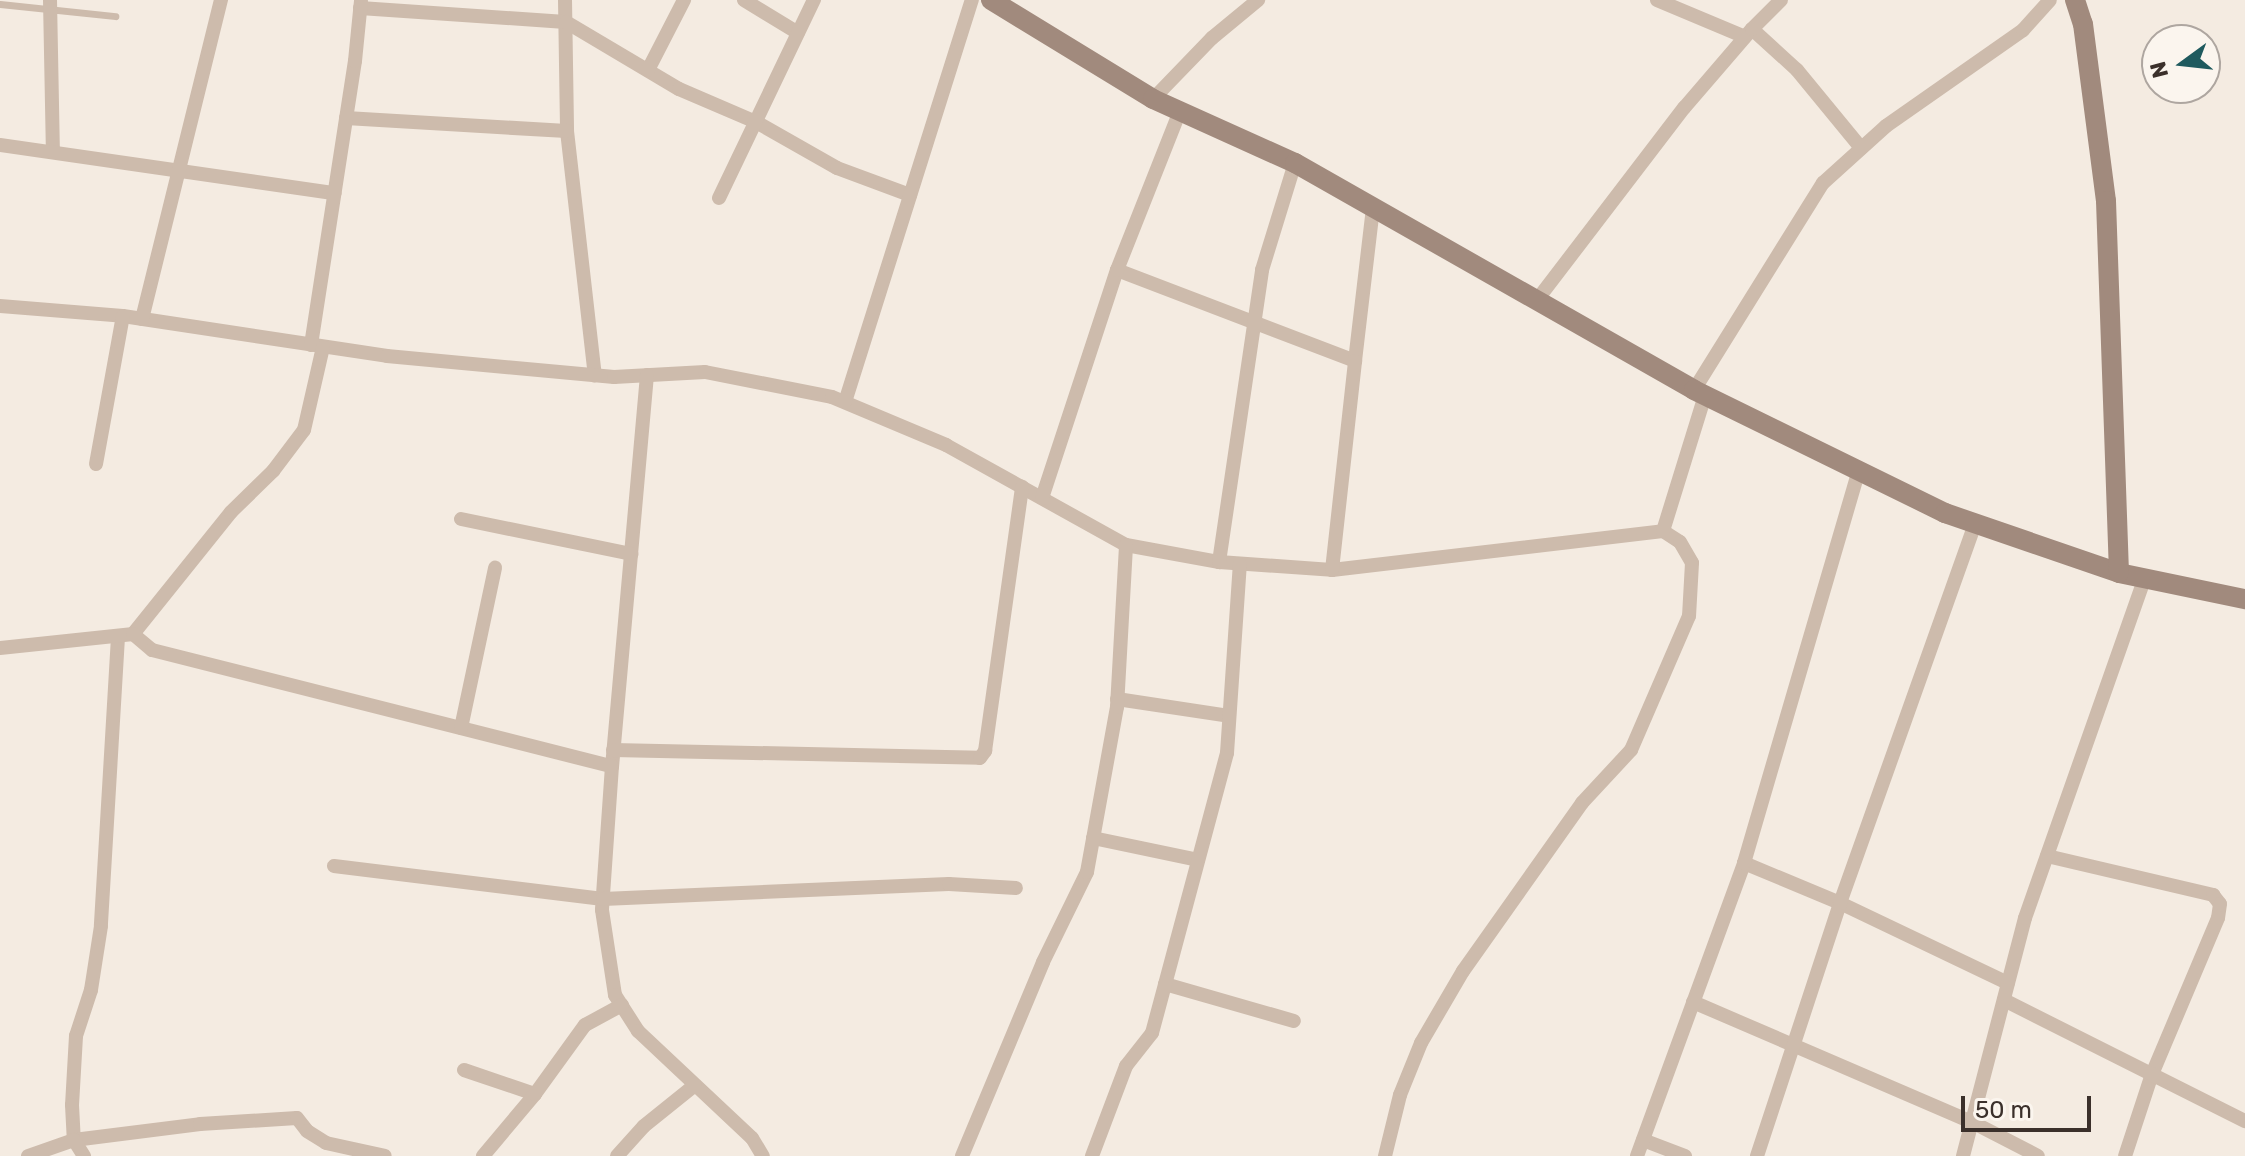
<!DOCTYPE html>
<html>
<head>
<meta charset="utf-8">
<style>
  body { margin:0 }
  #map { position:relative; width:2245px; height:1156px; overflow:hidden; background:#f4ebe1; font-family:Rubik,sans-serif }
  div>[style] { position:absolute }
  .lane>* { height:7px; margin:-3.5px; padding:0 3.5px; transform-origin:3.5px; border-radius:3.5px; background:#cdbbac }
  .street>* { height:14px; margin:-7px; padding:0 7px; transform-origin:7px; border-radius:7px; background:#cdbbac }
  .secondary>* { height:20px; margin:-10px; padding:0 10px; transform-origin:10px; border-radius:10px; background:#a18a7d }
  span { translate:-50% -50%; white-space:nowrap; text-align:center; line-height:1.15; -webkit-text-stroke:6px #fbf5ee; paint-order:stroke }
  .north { position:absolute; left:2141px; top:24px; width:80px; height:80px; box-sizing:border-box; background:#fbf5ee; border:2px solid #aea6a0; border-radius:50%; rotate:255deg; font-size:22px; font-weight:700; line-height:32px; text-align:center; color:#3b302b }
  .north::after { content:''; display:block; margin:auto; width:28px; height:36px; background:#1f5a5e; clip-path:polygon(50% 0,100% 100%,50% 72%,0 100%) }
  .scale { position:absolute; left:1961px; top:1096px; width:130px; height:36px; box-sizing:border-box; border:4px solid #3b302b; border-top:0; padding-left:10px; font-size:24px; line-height:28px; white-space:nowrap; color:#3b302b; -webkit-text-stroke:6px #fbf5ee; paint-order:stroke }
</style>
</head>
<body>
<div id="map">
  <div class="lane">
    <div style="left:0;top:4px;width:116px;rotate:6deg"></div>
  </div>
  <div class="street">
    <div style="left:50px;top:0;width:152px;rotate:88.9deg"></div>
    <div style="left:565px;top:0;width:131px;rotate:89.1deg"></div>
    <div style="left:567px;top:131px;width:246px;rotate:83.5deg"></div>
    <div style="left:744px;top:0;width:63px;rotate:31.4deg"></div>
    <div style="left:1657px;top:0;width:95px;rotate:22.8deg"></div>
    <div style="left:360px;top:8px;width:206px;rotate:3.9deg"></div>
    <div style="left:566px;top:22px;width:131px;rotate:30.7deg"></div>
    <div style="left:679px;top:89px;width:84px;rotate:23.2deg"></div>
    <div style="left:756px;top:122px;width:93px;rotate:29.6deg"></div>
    <div style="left:837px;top:168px;width:78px;rotate:20.3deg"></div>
    <div style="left:1752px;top:29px;width:61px;rotate:42.3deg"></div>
    <div style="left:1797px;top:70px;width:101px;rotate:50.6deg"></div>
    <div style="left:648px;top:70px;width:79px;rotate:-62.8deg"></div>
    <div style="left:1153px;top:99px;width:85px;rotate:-46deg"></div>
    <div style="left:1212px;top:38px;width:60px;rotate:-39.6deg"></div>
    <div style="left:346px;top:118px;width:221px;rotate:3.4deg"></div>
    <div style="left:0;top:145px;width:338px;rotate:8.2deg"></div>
    <div style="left:719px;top:198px;width:220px;rotate:-64.4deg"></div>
    <div style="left:1117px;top:270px;width:255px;rotate:20.9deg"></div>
    <div style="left:1355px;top:361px;width:155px;rotate:-83.3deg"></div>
    <div style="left:1537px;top:300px;width:242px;rotate:-52.6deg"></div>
    <div style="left:1684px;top:108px;width:104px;rotate:-49.3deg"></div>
    <div style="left:1752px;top:29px;width:41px;rotate:-45deg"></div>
    <div style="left:0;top:306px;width:123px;rotate:4.6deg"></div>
    <div style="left:123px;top:316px;width:267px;rotate:8.6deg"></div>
    <div style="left:387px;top:356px;width:228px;rotate:5.3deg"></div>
    <div style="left:614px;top:377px;width:91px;rotate:-3.1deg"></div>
    <div style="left:705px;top:372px;width:129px;rotate:11.1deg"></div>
    <div style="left:832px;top:397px;width:124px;rotate:22.8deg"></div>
    <div style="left:946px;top:445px;width:206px;rotate:29.1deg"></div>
    <div style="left:1126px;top:545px;width:95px;rotate:10.4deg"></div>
    <div style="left:1219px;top:562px;width:113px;rotate:4deg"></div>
    <div style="left:1332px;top:570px;width:333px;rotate:-6.7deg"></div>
    <div style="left:1663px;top:531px;width:20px;rotate:33deg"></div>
    <div style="left:1680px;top:542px;width:24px;rotate:60deg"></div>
    <div style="left:1692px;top:563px;width:53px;rotate:93.2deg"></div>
    <div style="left:1689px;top:616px;width:146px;rotate:113.4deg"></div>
    <div style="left:1631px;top:750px;width:72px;rotate:132.8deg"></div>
    <div style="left:1582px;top:803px;width:206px;rotate:125.3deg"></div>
    <div style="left:1463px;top:971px;width:83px;rotate:120.3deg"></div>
    <div style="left:1421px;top:1043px;width:56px;rotate:112deg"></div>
    <div style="left:1400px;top:1095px;width:63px;rotate:103.8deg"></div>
    <div style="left:142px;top:319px;width:329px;rotate:-76.1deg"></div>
    <div style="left:311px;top:345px;width:287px;rotate:-81.2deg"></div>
    <div style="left:355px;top:61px;width:60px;rotate:-84.3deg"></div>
    <div style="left:647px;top:375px;width:393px;rotate:95.1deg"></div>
    <div style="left:612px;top:766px;width:144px;rotate:94deg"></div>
    <div style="left:602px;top:910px;width:86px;rotate:81.3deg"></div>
    <div style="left:615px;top:995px;width:43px;rotate:57.4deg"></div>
    <div style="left:638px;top:1031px;width:156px;rotate:43.2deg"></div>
    <div style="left:752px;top:1138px;width:21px;rotate:59deg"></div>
    <div style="left:1694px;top:390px;width:244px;rotate:-58.1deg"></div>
    <div style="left:1823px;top:183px;width:85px;rotate:-42.1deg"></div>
    <div style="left:1886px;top:126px;width:167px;rotate:-35deg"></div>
    <div style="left:2023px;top:30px;width:40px;rotate:-48deg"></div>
    <div style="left:845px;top:402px;width:422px;rotate:-72.5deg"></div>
    <div style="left:96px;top:464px;width:150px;rotate:-79.7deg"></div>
    <div style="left:1042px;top:498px;width:240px;rotate:-71.8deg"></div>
    <div style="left:1117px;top:270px;width:171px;rotate:-68.4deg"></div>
    <div style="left:461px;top:519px;width:174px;rotate:11.6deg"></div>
    <div style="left:1663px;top:531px;width:142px;rotate:-72.8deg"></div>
    <div style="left:1219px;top:562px;width:295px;rotate:-81.6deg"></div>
    <div style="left:1262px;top:270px;width:112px;rotate:-72.9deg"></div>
    <div style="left:1332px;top:570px;width:210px;rotate:-83.7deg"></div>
    <div style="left:133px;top:634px;width:156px;rotate:-51.2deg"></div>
    <div style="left:231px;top:512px;width:59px;rotate:-44.3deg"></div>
    <div style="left:273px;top:471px;width:51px;rotate:-52.9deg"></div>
    <div style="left:304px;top:430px;width:85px;rotate:-77.1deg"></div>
    <div style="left:118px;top:637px;width:289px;rotate:93.4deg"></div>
    <div style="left:101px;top:926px;width:65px;rotate:98.9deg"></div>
    <div style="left:91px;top:990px;width:48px;rotate:108.1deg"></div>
    <div style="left:76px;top:1036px;width:69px;rotate:93.3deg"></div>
    <div style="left:72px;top:1105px;width:35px;rotate:87deg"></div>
    <div style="left:74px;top:1140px;width:127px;rotate:-7.2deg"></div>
    <div style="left:200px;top:1124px;width:97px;rotate:-3.5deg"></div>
    <div style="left:297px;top:1118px;width:16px;rotate:52deg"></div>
    <div style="left:307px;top:1131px;width:22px;rotate:32deg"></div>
    <div style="left:326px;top:1143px;width:60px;rotate:12.4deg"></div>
    <div style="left:0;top:648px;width:134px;rotate:-6deg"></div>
    <div style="left:133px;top:634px;width:25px;rotate:40deg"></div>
    <div style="left:152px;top:650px;width:474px;rotate:14.2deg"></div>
    <div style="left:1117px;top:699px;width:113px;rotate:8.6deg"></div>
    <div style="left:461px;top:728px;width:164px;rotate:-78deg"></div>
    <div style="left:613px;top:750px;width:367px;rotate:1.2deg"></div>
    <div style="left:980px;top:758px;width:9px;rotate:-54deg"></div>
    <div style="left:985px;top:751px;width:267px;rotate:-82deg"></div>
    <div style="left:1093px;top:838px;width:107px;rotate:11.8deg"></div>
    <div style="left:2047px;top:856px;width:171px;rotate:13.2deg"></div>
    <div style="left:2213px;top:895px;width:11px;rotate:52deg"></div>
    <div style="left:2220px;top:904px;width:14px;rotate:98deg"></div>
    <div style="left:2218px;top:918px;width:169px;rotate:112.9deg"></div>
    <div style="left:2152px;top:1074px;width:86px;rotate:108.2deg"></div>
    <div style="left:1744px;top:863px;width:104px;rotate:22.6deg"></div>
    <div style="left:1840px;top:903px;width:186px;rotate:25.5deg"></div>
    <div style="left:334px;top:866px;width:271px;rotate:7deg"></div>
    <div style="left:603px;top:899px;width:346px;rotate:-2.5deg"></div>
    <div style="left:949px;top:884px;width:67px;rotate:3.4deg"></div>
    <div style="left:1165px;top:984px;width:134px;rotate:16deg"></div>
    <div style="left:2004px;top:1000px;width:270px;rotate:26.7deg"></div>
    <div style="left:1693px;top:1002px;width:304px;rotate:23.3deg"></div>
    <div style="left:1972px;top:1122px;width:74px;rotate:27.3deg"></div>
    <div style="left:464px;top:1070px;width:75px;rotate:18.7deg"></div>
    <div style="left:1643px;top:1140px;width:45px;rotate:20.9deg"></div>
    <div style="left:28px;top:1156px;width:49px;rotate:-19.2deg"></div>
    <div style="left:74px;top:1140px;width:19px;rotate:58deg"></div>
    <div style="left:483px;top:1156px;width:81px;rotate:-50deg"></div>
    <div style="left:535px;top:1094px;width:85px;rotate:-54.1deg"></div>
    <div style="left:585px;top:1025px;width:42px;rotate:-28.4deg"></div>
    <div style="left:617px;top:1156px;width:40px;rotate:-48deg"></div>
    <div style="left:644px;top:1126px;width:65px;rotate:-38.8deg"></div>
    <div style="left:962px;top:1156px;width:210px;rotate:-67.3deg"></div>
    <div style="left:1043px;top:962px;width:100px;rotate:-63.9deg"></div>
    <div style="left:1087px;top:872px;width:168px;rotate:-79.7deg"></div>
    <div style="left:1117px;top:707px;width:162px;rotate:-86.8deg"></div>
    <div style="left:1092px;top:1156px;width:96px;rotate:-69.3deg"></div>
    <div style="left:1126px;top:1066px;width:42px;rotate:-51.8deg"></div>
    <div style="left:1152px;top:1033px;width:290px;rotate:-75deg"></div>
    <div style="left:1227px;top:753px;width:189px;rotate:-86.1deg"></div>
    <div style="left:1637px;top:1156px;width:312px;rotate:-69.9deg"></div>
    <div style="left:1744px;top:863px;width:409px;rotate:-73.7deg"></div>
    <div style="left:1757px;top:1156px;width:266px;rotate:-71.8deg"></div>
    <div style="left:1840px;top:903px;width:403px;rotate:-70.4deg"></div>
    <div style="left:1963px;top:1156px;width:246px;rotate:-75.4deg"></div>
    <div style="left:2025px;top:918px;width:361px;rotate:-70.6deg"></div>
  </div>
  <div class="secondary">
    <div style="left:991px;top:0;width:190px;rotate:31.4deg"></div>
    <div style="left:1153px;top:99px;width:156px;rotate:24.3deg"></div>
    <div style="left:1295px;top:163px;width:459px;rotate:29.6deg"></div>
    <div style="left:1694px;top:390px;width:280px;rotate:26.1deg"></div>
    <div style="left:1945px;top:513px;width:184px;rotate:19deg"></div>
    <div style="left:2119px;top:573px;width:129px;rotate:11.7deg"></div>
    <div style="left:2075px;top:0;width:25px;rotate:72deg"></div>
    <div style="left:2083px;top:24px;width:178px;rotate:82.6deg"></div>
    <div style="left:2106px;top:201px;width:372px;rotate:88deg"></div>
  </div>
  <div class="north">N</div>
  <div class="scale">50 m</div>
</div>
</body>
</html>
